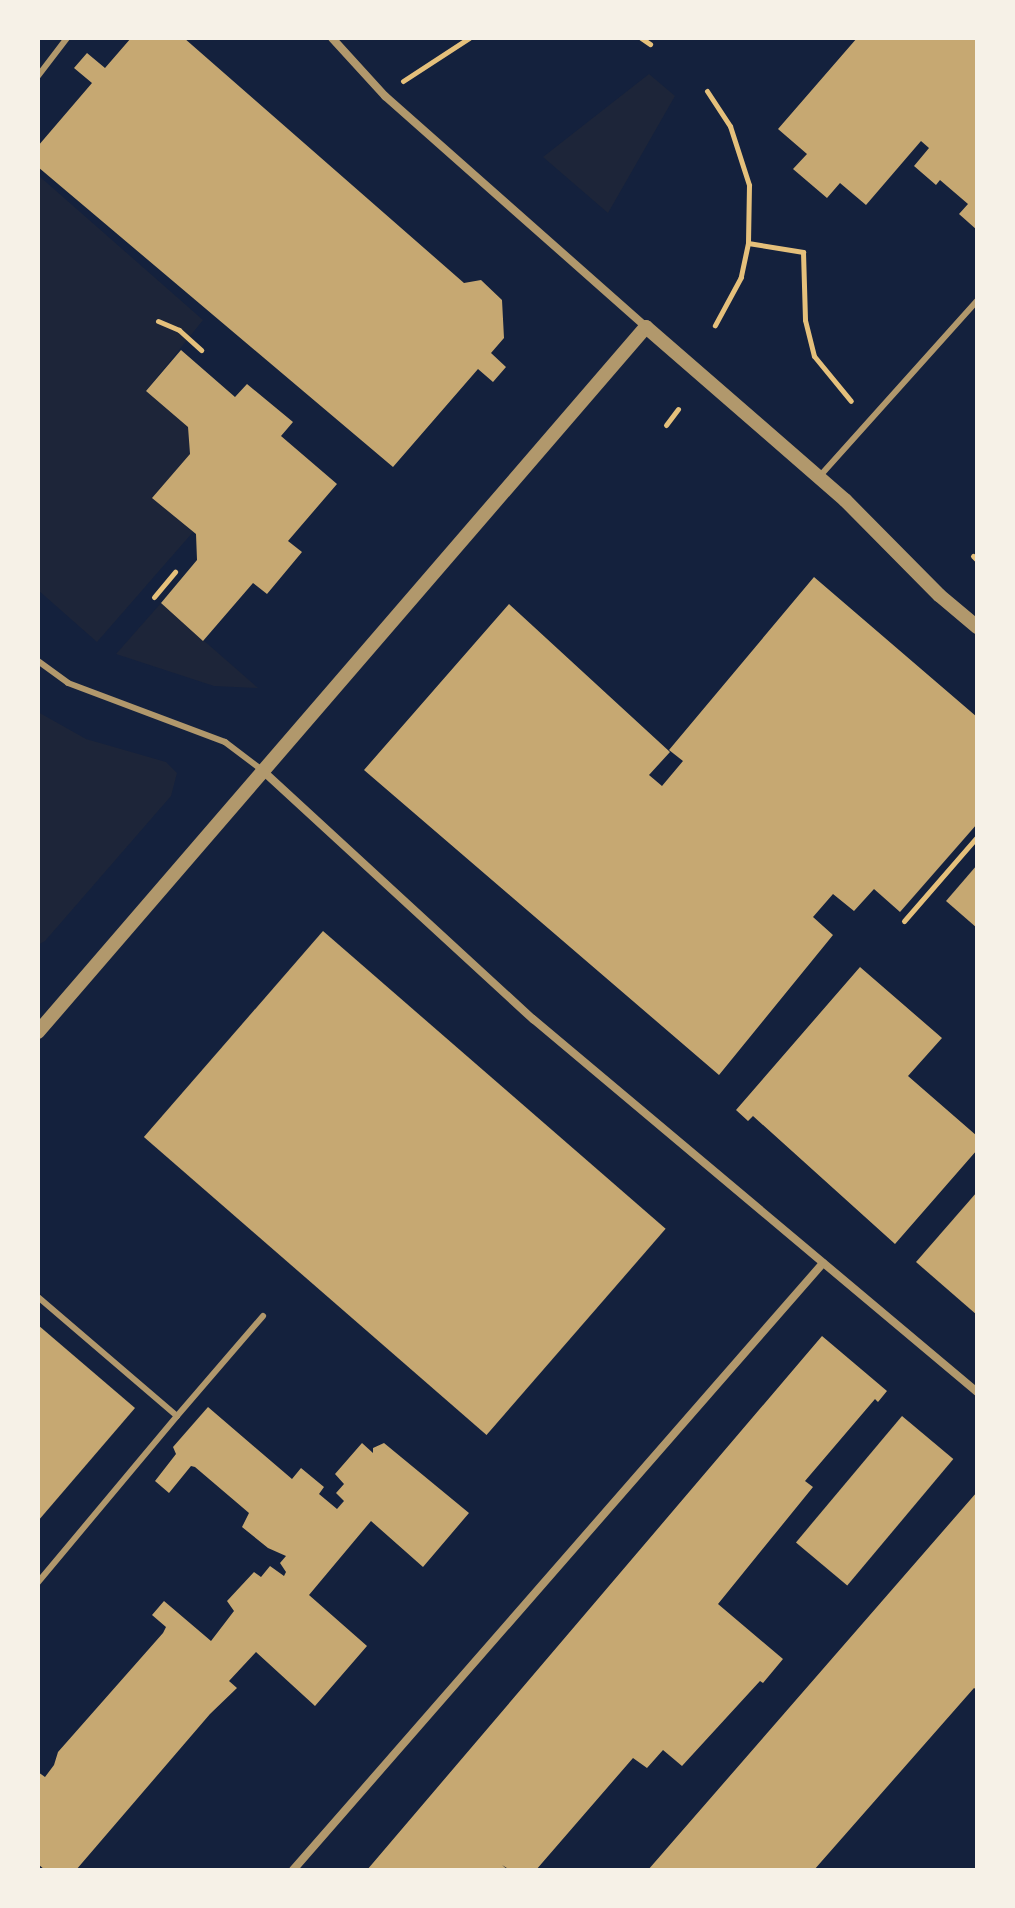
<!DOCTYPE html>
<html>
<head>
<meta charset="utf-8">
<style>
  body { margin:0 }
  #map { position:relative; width:1015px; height:1908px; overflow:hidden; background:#14213d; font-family:Rubik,sans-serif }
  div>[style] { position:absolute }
  .green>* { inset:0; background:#1d2539 }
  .building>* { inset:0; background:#c6a872; transform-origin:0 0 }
  .path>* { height:5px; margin:-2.5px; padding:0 2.5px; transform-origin:2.5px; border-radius:2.5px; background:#e5c07b }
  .service>* { height:6px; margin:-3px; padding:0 3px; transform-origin:3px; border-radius:3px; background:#b1986c }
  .minor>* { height:8px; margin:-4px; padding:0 4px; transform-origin:4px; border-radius:4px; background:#b1986c }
  .tertiary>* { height:14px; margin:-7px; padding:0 7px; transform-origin:7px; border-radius:7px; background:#b1986c }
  span { translate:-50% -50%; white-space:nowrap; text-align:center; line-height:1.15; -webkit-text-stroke:8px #f6f1e7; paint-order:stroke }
  .frame { position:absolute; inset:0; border:40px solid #f6f1e7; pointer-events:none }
</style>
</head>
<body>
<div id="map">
  <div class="green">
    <div style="clip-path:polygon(649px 74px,675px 96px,608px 213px,543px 157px)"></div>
    <div style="clip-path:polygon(38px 175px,203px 320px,146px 391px,188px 427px,190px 454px,153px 498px,193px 532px,97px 642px,38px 590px)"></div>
    <div style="clip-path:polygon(161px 603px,258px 688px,214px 686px,116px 654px)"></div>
    <div style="clip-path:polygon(38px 712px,86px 739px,166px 762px,177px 773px,171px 796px,45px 941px,38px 945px)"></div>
  </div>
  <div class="building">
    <div style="clip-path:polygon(131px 38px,184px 38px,464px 283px,481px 280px,502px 300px,504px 338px,491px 353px,506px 367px,493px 382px,478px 369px,393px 467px,38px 167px,38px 146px,92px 83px,74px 68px,87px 53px,105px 68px)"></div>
    <div style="clip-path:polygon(857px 38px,977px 38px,977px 230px,959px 214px,968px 204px,940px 180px,936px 185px,914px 166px,929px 148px,921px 141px,866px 205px,840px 183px,827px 198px,793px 169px,807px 154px,778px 129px)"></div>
    <div style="clip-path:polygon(181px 350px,235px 397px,247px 384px,293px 422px,281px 436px,337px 484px,288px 541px,302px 552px,267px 594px,253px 583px,203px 641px,161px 603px,197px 560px,196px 534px,152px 498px,190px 454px,188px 427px,146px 391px)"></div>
    <div style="clip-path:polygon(814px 577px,977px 717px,977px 824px,900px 912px,874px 889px,854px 911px,833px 894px,813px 917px,833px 935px,719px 1075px,364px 770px,509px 604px,670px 752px,649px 775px,662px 786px,683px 761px,669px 750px)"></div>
    <div style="clip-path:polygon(977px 865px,977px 928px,946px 901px)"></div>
    <div style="left:323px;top:931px;width:454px;height:273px;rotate:41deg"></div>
    <div style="clip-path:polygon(860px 967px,942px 1038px,908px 1076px,977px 1136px,977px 1150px,895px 1244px,753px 1116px,748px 1121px,736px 1110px)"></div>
    <div style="clip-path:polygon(977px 1192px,977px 1315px,916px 1262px)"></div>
    <div style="clip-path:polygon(38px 1325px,135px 1408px,38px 1521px)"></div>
    <div style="clip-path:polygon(822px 1336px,887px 1391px,878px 1402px,875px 1399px,805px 1481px,813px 1487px,718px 1604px,783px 1659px,763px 1683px,760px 1681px,682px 1766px,663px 1750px,647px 1768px,633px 1758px,536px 1870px,510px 1870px,502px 1865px,508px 1870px,367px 1870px)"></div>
    <div style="clip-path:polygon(208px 1407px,292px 1479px,301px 1468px,324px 1487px,319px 1494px,337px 1509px,344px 1501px,336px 1493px,344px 1484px,335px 1474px,362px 1443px,373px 1453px,373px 1448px,384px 1443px,469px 1513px,423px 1567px,371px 1521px,309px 1595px,367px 1646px,315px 1706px,256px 1652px,229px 1681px,237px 1688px,210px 1714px,76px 1870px,45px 1870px,38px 1864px,38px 1772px,45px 1777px,54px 1765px,58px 1752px,163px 1633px,166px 1627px,152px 1615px,164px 1601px,211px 1641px,234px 1611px,227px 1601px,254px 1572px,261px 1577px,270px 1566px,284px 1576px,286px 1572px,280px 1563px,286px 1556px,268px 1548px,242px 1527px,249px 1513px,195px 1467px,191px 1466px,169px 1493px,155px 1481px,176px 1454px,173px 1447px)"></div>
    <div style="left:902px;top:1416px;width:67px;height:165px;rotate:40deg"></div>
    <div style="clip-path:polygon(977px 1492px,977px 1690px,974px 1688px,814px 1870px,648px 1870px)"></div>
  </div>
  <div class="path">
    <div style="left:641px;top:38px;width:11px;rotate:34deg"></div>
    <div style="left:403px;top:81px;width:79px;rotate:-33.1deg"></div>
    <div style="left:707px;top:91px;width:42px;rotate:56.7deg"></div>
    <div style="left:730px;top:126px;width:62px;rotate:72.1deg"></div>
    <div style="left:749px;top:185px;width:58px;rotate:91deg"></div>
    <div style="left:748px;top:243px;width:35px;rotate:102deg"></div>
    <div style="left:741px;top:277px;width:55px;rotate:118.4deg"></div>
    <div style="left:748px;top:243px;width:56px;rotate:9.3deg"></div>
    <div style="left:803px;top:252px;width:68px;rotate:88.3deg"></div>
    <div style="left:805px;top:320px;width:37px;rotate:76deg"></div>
    <div style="left:814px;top:356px;width:58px;rotate:50.6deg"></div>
    <div style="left:158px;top:321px;width:23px;rotate:23deg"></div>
    <div style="left:179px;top:330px;width:30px;rotate:42deg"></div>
    <div style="left:666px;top:425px;width:20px;rotate:-53deg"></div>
    <div style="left:973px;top:556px;width:6px;rotate:45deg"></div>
    <div style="left:154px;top:597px;width:33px;rotate:-50deg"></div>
    <div style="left:904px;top:921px;width:111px;rotate:-49deg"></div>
  </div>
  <div class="service">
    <div style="left:38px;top:76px;width:48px;rotate:-52.7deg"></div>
    <div style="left:819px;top:477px;width:237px;rotate:-48.1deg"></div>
    <div style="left:38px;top:661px;width:37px;rotate:36deg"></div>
    <div style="left:68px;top:683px;width:168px;rotate:20.6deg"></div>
    <div style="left:225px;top:742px;width:46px;rotate:37.1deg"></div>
    <div style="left:38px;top:1297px;width:183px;rotate:40.6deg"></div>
    <div style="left:177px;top:1416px;width:217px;rotate:129.9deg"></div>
    <div style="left:177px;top:1416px;width:132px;rotate:-49.3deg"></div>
  </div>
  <div class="minor">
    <div style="left:332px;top:38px;width:79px;rotate:47.6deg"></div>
    <div style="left:385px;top:96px;width:349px;rotate:41.5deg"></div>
    <div style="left:263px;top:771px;width:367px;rotate:42.6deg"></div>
    <div style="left:533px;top:1019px;width:580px;rotate:40.03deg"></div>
    <div style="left:293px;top:1870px;width:806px;rotate:-48.87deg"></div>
  </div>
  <div class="tertiary">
    <div style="left:38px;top:1032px;width:931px;rotate:-49.23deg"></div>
    <div style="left:646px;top:327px;width:264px;rotate:41deg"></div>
    <div style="left:845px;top:500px;width:134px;rotate:45.3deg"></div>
    <div style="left:939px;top:595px;width:50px;rotate:40.1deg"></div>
  </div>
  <div class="frame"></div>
</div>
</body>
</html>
